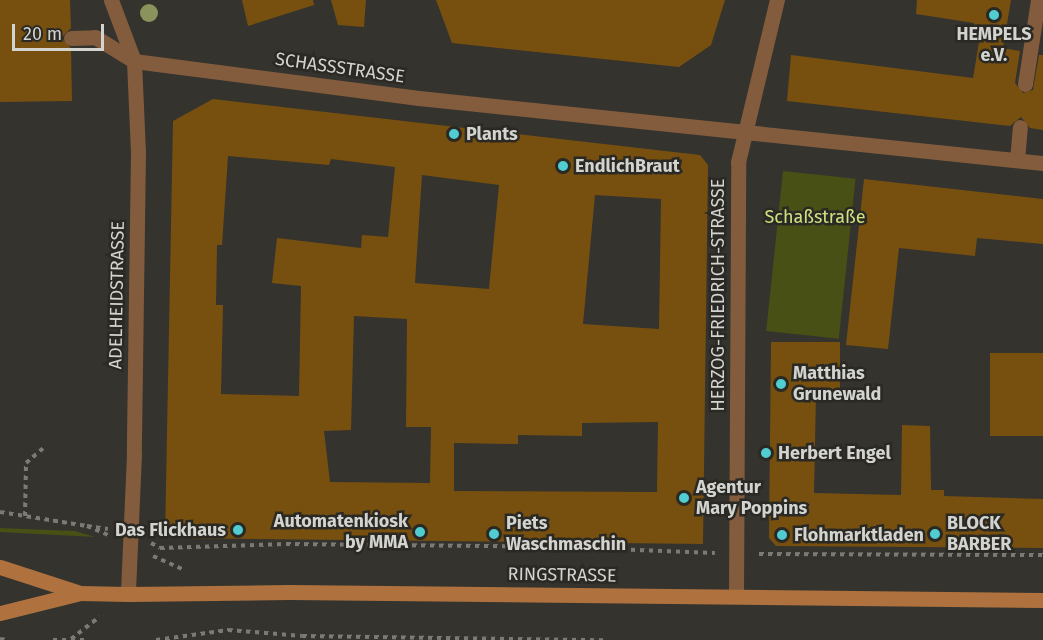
<!DOCTYPE html>
<html>
<head>
<meta charset="utf-8">
<style>
  body { margin:0 }
  #map { position:relative; width:1043px; height:640px; overflow:hidden; background:#34332e; font-family:"Fira Sans",sans-serif }
  div>[style] { position:absolute }
  .green>* { inset:0; background:#485015; transform-origin:0 0 }
  .building>* { inset:0; background:#775010; transform-origin:0 0 }
  .path>* { height:4px; margin-top:-2px; transform-origin:0; background:repeating-linear-gradient(90deg,#7b7a76 0 4.5px,transparent 0 9px) }
  .lane>* { height:15px; margin:-7.5px; padding:0 7.5px; transform-origin:7.5px; border-radius:7.5px; background:#835c3d }
  .street>* { height:15px; margin:-7.5px; padding:0 7.5px; transform-origin:7.5px; border-radius:7.5px; background:#835c3d }
  .secondary>* { height:15px; margin:-7.5px; padding:0 7.5px; transform-origin:7.5px; border-radius:7.5px; background:#af723e }
  .trees>* { width:18px; height:18px; margin:-9px; border-radius:50%; background:#8a935c }
  .dots>* { width:16px; height:16px; translate:-50% -50%; box-sizing:border-box; border:3px solid #2a2924; border-radius:50% }
  span { translate:-50% -50%; white-space:nowrap; text-align:center; line-height:1.15; -webkit-text-stroke:5px #2a2924; paint-order:stroke }
  .poi-label { font-size:18px; color:#d3d3d0; font-weight:700 }
  .left { translate:0 -50%; text-align:left }
  .right { translate:-100% -50%; text-align:right }
  .street-label { font-size:18px; color:#d3d3d0 }
  .park-label { font-size:18px; color:#d0e181 }
  .scale { position:absolute; left:12px; top:24px; width:92px; height:27px; box-sizing:border-box; border:3px solid #d3d3d0; border-top:0; padding-left:8px; font-size:18px; line-height:21px; white-space:nowrap; color:#d3d3d0; -webkit-text-stroke:4px #2a2924; paint-order:stroke }
</style>
</head>
<body>
<div id="map">
  <div class="green">
    <div style="left:783px;top:171px;width:73px;height:161px;rotate:6deg"></div>
    <div style="clip-path:polygon(0 528px,75px 531px,95px 537px,0 532px)"></div>
  </div>
  <div class="building">
    <div style="clip-path:polygon(0 0,70px 0,71px 28px,61px 38px,71px 48px,72px 101px,0 102px)"></div>
    <div style="clip-path:polygon(242px 0,313px 0,314px 5px,248px 26px)"></div>
    <div style="clip-path:polygon(331px 0,366px 0,364px 27px,338px 25px)"></div>
    <div style="clip-path:polygon(436px 0,725px 0,711px 45px,679px 67px,452px 43px)"></div>
    <div style="clip-path:polygon(917px 0,1011px 0,1003px 48px,1020px 51px,1015px 83px,1023px 93px,1033px 90px,1039px 55px,1043px 55px,1043px 130px,1030px 128px,1021px 117px,1010px 126px,787px 101px,791px 55px,973px 78px,981px 30px,973px 28px,974px 23px,916px 14px)"></div>
    <div style="clip-path:polygon(evenodd,213px 99px,700px 155px,708px 165px,703px 544px,165px 538px,173px 121px,213px 99px,228px 156px,329px 165px,331px 159px,395px 167px,388px 237px,362px 235px,361px 248px,277px 238px,272px 283px,301px 286px,299px 396px,221px 394px,223px 305px,216px 305px,217px 245px,222px 245px,228px 156px,213px 99px,422px 175px,499px 185px,489px 289px,415px 283px,422px 175px,213px 99px,595px 195px,661px 199px,659px 329px,583px 324px,595px 195px,213px 99px,354px 316px,407px 319px,406px 427px,431px 427px,430px 483px,330px 482px,324px 431px,351px 430px,354px 316px,213px 99px,658px 422px,657px 492px,454px 491px,454px 443px,518px 444px,518px 435px,582px 436px,582px 423px,658px 422px)"></div>
    <div style="clip-path:polygon(864px 179px,1043px 199px,1043px 244px,977px 238px,975px 256px,899px 248px,888px 349px,846px 345px)"></div>
    <div style="clip-path:polygon(771px 342px,840px 342px,840px 394px,816px 394px,814px 493px,901px 495px,902px 425px,930px 426px,931px 490px,944px 490px,944px 496px,1043px 499px,1043px 548px,776px 546px,769px 538px)"></div>
    <div style="left:990px;top:353px;width:53px;height:83px"></div>
  </div>
  <div class="path">
    <div style="left:0;top:512px;width:88px;rotate:9.1deg"></div>
    <div style="left:87px;top:526px;width:23px;rotate:23deg"></div>
    <div style="left:25px;top:516px;width:53px;rotate:-88.9deg"></div>
    <div style="left:26px;top:463px;width:23px;rotate:-41deg"></div>
    <div style="left:87px;top:526px;width:21px;rotate:8deg"></div>
    <div style="left:151px;top:543px;width:10px;rotate:29deg"></div>
    <div style="left:160px;top:548px;width:126px;rotate:-1.8deg"></div>
    <div style="left:286px;top:544px;width:273px;rotate:0.6deg"></div>
    <div style="left:559px;top:547px;width:156px;rotate:2.2deg"></div>
    <div style="left:759px;top:554px;width:284px;rotate:0.2deg"></div>
    <div style="left:153px;top:556px;width:32px;rotate:24deg"></div>
    <div style="left:0;top:639px;width:7px;rotate:8deg"></div>
    <div style="left:71px;top:639px;width:36px;rotate:-38deg"></div>
    <div style="left:53px;top:640px;width:33px"></div>
    <div style="left:156px;top:640px;width:73px;rotate:-7.9deg"></div>
    <div style="left:228px;top:630px;width:74px;rotate:4.6deg"></div>
    <div style="left:302px;top:636px;width:302px;rotate:0.8deg"></div>
  </div>
  <div class="lane">
    <div style="left:71px;top:38px;width:24px;rotate:-2deg"></div>
    <div style="left:95px;top:37px;width:46px;rotate:31.6deg"></div>
    <div style="left:1025px;top:84px;width:85px;rotate:-81.2deg"></div>
    <div style="left:1017px;top:160px;width:33px;rotate:-85deg"></div>
  </div>
  <div class="street">
    <div style="left:111px;top:0;width:65px;rotate:69.3deg"></div>
    <div style="left:134px;top:61px;width:91px;rotate:87.5deg"></div>
    <div style="left:138px;top:152px;width:302px;rotate:90.8deg"></div>
    <div style="left:134px;top:454px;width:140px;rotate:92.5deg"></div>
    <div style="left:134px;top:61px;width:287px;rotate:7.4deg"></div>
    <div style="left:419px;top:98px;width:627px;rotate:5.95deg"></div>
    <div style="left:736px;top:596px;width:434px;rotate:-89.7deg"></div>
    <div style="left:738px;top:162px;width:167px;rotate:-76.5deg"></div>
  </div>
  <div class="secondary">
    <div style="left:0;top:567px;width:84px;rotate:18deg"></div>
    <div style="left:80px;top:593px;width:48px;rotate:1.2deg"></div>
    <div style="left:128px;top:594px;width:161px;rotate:-0.7deg"></div>
    <div style="left:289px;top:592px;width:754px;rotate:0.61deg"></div>
    <div style="left:0;top:613px;width:82px;rotate:-14deg"></div>
  </div>
  <div class="trees">
    <div style="left:149px;top:13px"></div>
  </div>
  <div class="dots">
    <div style="left:994px;top:15px;background:#51ccd1"></div>
    <div style="left:454px;top:134px;background:#51ccd1"></div>
    <div style="left:563px;top:166px;background:#51ccd1"></div>
    <div style="left:781px;top:384px;background:#51ccd1"></div>
    <div style="left:766px;top:453px;background:#51ccd1"></div>
    <div style="left:684px;top:498px;background:#51ccd1"></div>
    <div style="left:238px;top:530px;background:#51ccd1"></div>
    <div style="left:420px;top:532px;background:#51ccd1"></div>
    <div style="left:494px;top:534px;background:#51ccd1"></div>
    <div style="left:935px;top:534px;background:#51ccd1"></div>
    <div style="left:782px;top:535px;background:#51ccd1"></div>
  </div>
  <div class="poi-label">
    <span style="left:994px;top:45px">HEMPELS<br>e.V.</span>
    <span class="left" style="left:466px;top:134px">Plants</span>
    <span class="left" style="left:575px;top:166px">EndlichBraut</span>
    <span class="left" style="left:793px;top:384px">Matthias<br>Grunewald</span>
    <span class="left" style="left:778px;top:453px">Herbert Engel</span>
    <span class="left" style="left:696px;top:498px">Agentur<br>Mary Poppins</span>
    <span class="right" style="left:408px;top:532px">Automatenkiosk<br>by MMA</span>
    <span class="left" style="left:506px;top:534px">Piets<br>Waschmaschin</span>
    <span class="left" style="left:947px;top:534px">BLOCK<br>BARBER</span>
    <span class="right" style="left:226px;top:530px">Das Flickhaus</span>
    <span class="left" style="left:794px;top:535px">Flohmarktladen</span>
  </div>
  <div class="street-label">
    <span style="left:340px;top:68px;rotate:8deg">SCHASSSTRASSE</span>
    <span style="left:117px;top:295px;rotate:-89deg">ADELHEIDSTRASSE</span>
    <span style="left:718px;top:295px;rotate:-90deg">HERZOG-FRIEDRICH-STRASSE</span>
    <span style="left:562px;top:575px;rotate:1deg">RINGSTRASSE</span>
  </div>
  <div class="park-label">
    <span style="left:815px;top:217px">Schaßstraße</span>
  </div>
  <div class="scale">20 m</div>
</div>
</body>
</html>
